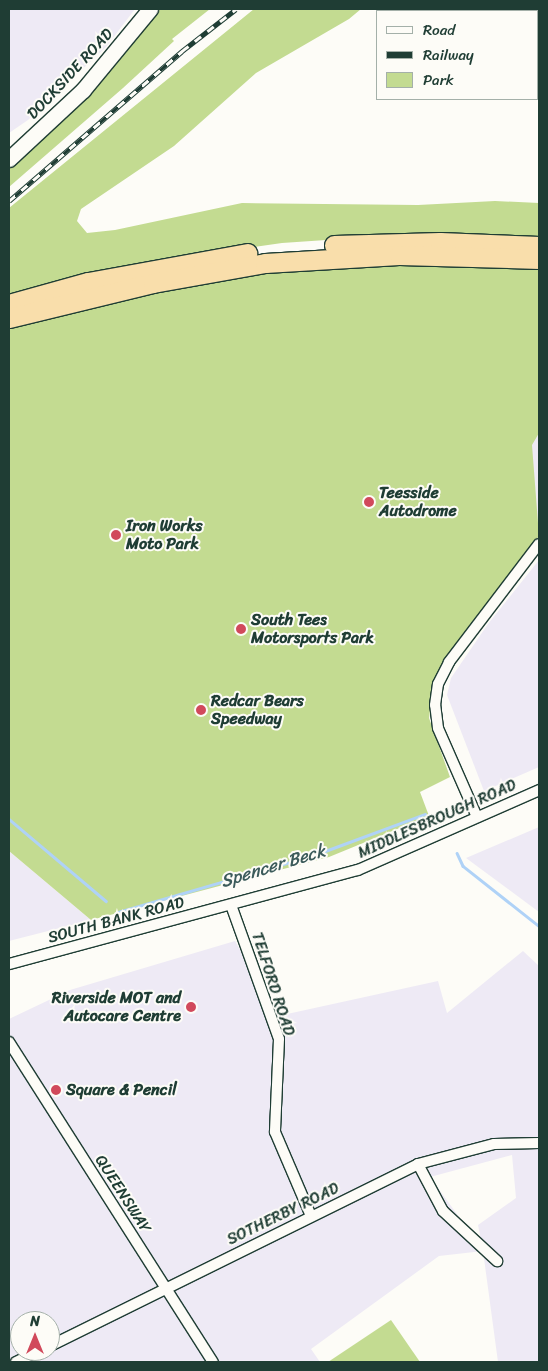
<!DOCTYPE html>
<html>
<head>
<meta charset="utf-8">
<style>
  body { margin:0 }
  #map { position:relative; width:548px; height:1371px; overflow:hidden; background:#fdfcf7; font-family:Sriracha,sans-serif }
  div>[style] { position:absolute }
  .built>* { inset:0; background:#eeeaf5 }
  .green>* { inset:0; background:#c3db91 }
  .stream>* { height:2.5px; margin:-1.25px; padding:0 1.25px; transform-origin:1.25px; border-radius:1.25px; background:#afd2f7 }
  .roads { filter:drop-shadow(1px 0 #1f3d34) drop-shadow(-1px 0 #1f3d34) drop-shadow(0 1px #1f3d34) drop-shadow(0 -1px #1f3d34) }
  .street>* { height:10px; margin:-5px; padding:0 5px; transform-origin:5px; border-radius:5px; background:#fdfcf7 }
  .secondary>* { height:15px; margin:-7.5px; padding:0 7.5px; transform-origin:7.5px; border-radius:7.5px; background:#fdfcf7 }
  .highway>* { height:19px; margin:-9.5px; padding:0 9.5px; transform-origin:9.5px; border-radius:9.5px; background:#f9deab }
  .rail>* { height:4.5px; margin-top:-2.25px; transform-origin:0; background:repeating-linear-gradient(90deg,#fdfcf7 0 8px,#1f3d34 0 16px); box-sizing:border-box; border-block:1px solid #1f3d34 }
  .dots>* { width:14px; height:14px; translate:-50% -50%; box-sizing:border-box; border:2px solid #fdfcf7; border-radius:50% }
  span { translate:-50% -50%; white-space:nowrap; text-align:center; line-height:1.15; -webkit-text-stroke:4px #fdfcf7; paint-order:stroke }
  .street-label { font-size:16px; color:#1f3d34 }
  .poi-label { font-size:16px; color:#1f3d34; font-weight:700 }
  .left { translate:0 -50%; text-align:left }
  .right { translate:-100% -50%; text-align:right }
  .water-label { font-size:18px; color:#3c5b5b; font-style:italic }
  .frame { position:absolute; inset:0; border:10px solid #1f3d34; pointer-events:none }
  .legend { position:absolute; left:376px; top:10px; width:162px; height:90px; box-sizing:border-box; background:#fdfcf7; border:1px solid #a4b0a9; margin:0; padding:6px 9px; list-style:none; font-size:15px; color:#1f3d34 }
  .legend li { display:flex; align-items:center; gap:10px; height:25px }
  .legend b { width:25px; border:1px solid #a4b0a9 }
  .north { position:absolute; left:10px; top:1311px; width:50px; height:50px; box-sizing:border-box; background:#fdfcf7; border:1px solid #a4b0a9; border-radius:50%; rotate:0deg; font-size:14px; font-weight:700; line-height:20px; text-align:center; color:#1f3d34 }
  .north::after { content:''; display:block; margin:auto; width:18px; height:22px; background:#d1495b; clip-path:polygon(50% 0,100% 100%,50% 72%,0 100%) }
</style>
</head>
<body>
<div id="map">
  <div class="built">
    <div style="clip-path:polygon(9px 9px,135px 9px,106px 47px,28px 120px,9px 133px)"></div>
    <div style="clip-path:polygon(539px 430px,539px 533px,526px 443px)"></div>
    <div style="clip-path:polygon(539px 560px,539px 767px,484px 791px,447px 695px,451px 678px,488px 624px)"></div>
    <div style="clip-path:polygon(539px 827px,539px 912px,466px 858px)"></div>
    <div style="clip-path:polygon(9px 851px,91px 920px,9px 941px)"></div>
    <div style="clip-path:polygon(evenodd,235px 941px,278px 1016px,438px 981px,447px 1013px,523px 951px,539px 966px,539px 1362px,498px 1362px,483px 1251px,439px 1256px,311px 1349px,320px 1362px,9px 1362px,9px 1019px,70px 990px,235px 941px,512px 1155px,516px 1198px,478px 1225px,483px 1250px,430px 1177px,512px 1155px,235px 941px,20px 1321px,50px 1321px,50px 1351px,20px 1351px,20px 1321px)"></div>
  </div>
  <div class="green">
    <div style="clip-path:polygon(158px 9px,210px 9px,172px 39px,174px 41px,123px 88px,9px 187px,9px 167px,101px 81px)"></div>
    <div style="clip-path:polygon(254px 9px,361px 9px,349px 19px,256px 73px,174px 146px,81px 209px,77px 221px,87px 233px,115px 230px,242px 203px,418px 205px,495px 201px,539px 203px,539px 240px,370px 237px,282px 243px,192px 256px,9px 298px,9px 208px)"></div>
    <div style="clip-path:polygon(323px 263px,539px 264px,539px 433px,532px 445px,539px 536px,520px 559px,433px 690px,429px 718px,450px 777px,420px 792px,429px 816px,329px 857px,91px 920px,9px 851px,9px 324px,197px 277px)"></div>
    <div style="clip-path:polygon(391px 1320px,420px 1362px,328px 1362px)"></div>
  </div>
  <div class="stream">
    <div style="left:9px;top:819px;width:127px;rotate:40.2deg"></div>
    <div style="left:457px;top:853px;width:14px;rotate:65deg"></div>
    <div style="left:463px;top:866px;width:97px;rotate:38.3deg"></div>
    <div style="left:118px;top:912px;width:207px;rotate:-16.2deg"></div>
    <div style="left:317px;top:854px;width:115px;rotate:-20.3deg"></div>
  </div>
  <div class="roads">
    <div class="street">
      <div style="left:477px;top:817px;width:97px;rotate:-113.7deg"></div>
      <div style="left:438px;top:728px;width:23px;rotate:-97deg"></div>
      <div style="left:435px;top:705px;width:21px;rotate:-82deg"></div>
      <div style="left:438px;top:684px;width:25px;rotate:-63deg"></div>
      <div style="left:449px;top:662px;width:148px;rotate:-52.7deg"></div>
      <div style="left:231px;top:905px;width:142px;rotate:70.3deg"></div>
      <div style="left:279px;top:1039px;width:93px;rotate:92.5deg"></div>
      <div style="left:275px;top:1132px;width:91px;rotate:66.8deg"></div>
      <div style="left:9px;top:964px;width:361px;rotate:-15.1deg"></div>
      <div style="left:358px;top:870px;width:198px;rotate:-23.8deg"></div>
      <div style="left:9px;top:1042px;width:379px;rotate:57.5deg"></div>
      <div style="left:418px;top:1164px;width:53px;rotate:62deg"></div>
      <div style="left:443px;top:1211px;width:74px;rotate:42.8deg"></div>
      <div style="left:50px;top:1346px;width:411px;rotate:-26.3deg"></div>
      <div style="left:418px;top:1164px;width:79px;rotate:-14.7deg"></div>
      <div style="left:494px;top:1144px;width:45px;rotate:-1.3deg"></div>
      <div style="left:16px;top:1362px;width:25px;rotate:-26deg"></div>
    </div>
    <div class="secondary">
      <div style="left:9px;top:159px;width:101px;rotate:-43deg"></div>
      <div style="left:83px;top:90px;width:105px;rotate:-50.4deg"></div>
    </div>
    <div class="highway">
      <div style="left:334px;top:245px;width:106px;rotate:-1.6deg"></div>
      <div style="left:440px;top:242px;width:99px;rotate:2.3deg"></div>
      <div style="left:9px;top:304px;width:82px;rotate:-15.6deg"></div>
      <div style="left:88px;top:282px;width:162px;rotate:-10.3deg"></div>
      <div style="left:9px;top:318px;width:148px;rotate:-13.7deg"></div>
      <div style="left:153px;top:283px;width:114px;rotate:-10.1deg"></div>
      <div style="left:265px;top:263px;width:134px;rotate:-3.4deg"></div>
      <div style="left:399px;top:255px;width:140px;rotate:1.6deg"></div>
    </div>
  </div>
  <div class="rail">
    <div style="left:9px;top:201px;width:229px;rotate:-40.9deg"></div>
    <div style="left:182px;top:51px;width:68px;rotate:-37.9deg"></div>
  </div>
  <div class="dots">
    <div style="left:369px;top:502px;background:#d1495b"></div>
    <div style="left:116px;top:535px;background:#d1495b"></div>
    <div style="left:241px;top:629px;background:#d1495b"></div>
    <div style="left:201px;top:710px;background:#d1495b"></div>
    <div style="left:191px;top:1007px;background:#d1495b"></div>
    <div style="left:56px;top:1090px;background:#d1495b"></div>
  </div>
  <div class="street-label">
    <span style="left:70px;top:74px;rotate:-47deg">DOCKSIDE ROAD</span>
    <span style="left:437px;top:819px;rotate:-24deg">MIDDLESBROUGH ROAD</span>
    <span style="left:116px;top:920px;rotate:-15deg">SOUTH BANK ROAD</span>
    <span style="left:273px;top:984px;rotate:72deg">TELFORD ROAD</span>
    <span style="left:123px;top:1194px;rotate:57deg">QUEENSWAY</span>
    <span style="left:283px;top:1214px;rotate:-26deg">SOTHERBY ROAD</span>
  </div>
  <div class="poi-label">
    <span class="left" style="left:379px;top:502px">Teesside<br>Autodrome</span>
    <span class="left" style="left:126px;top:535px">Iron Works<br>Moto Park</span>
    <span class="left" style="left:251px;top:629px">South Tees<br>Motorsports Park</span>
    <span class="left" style="left:211px;top:710px">Redcar Bears<br>Speedway</span>
    <span class="right" style="left:181px;top:1007px">Riverside MOT and<br>Autocare Centre</span>
    <span class="left" style="left:66px;top:1090px">Square &amp; Pencil</span>
  </div>
  <div class="water-label">
    <span style="left:273px;top:866px;rotate:-17deg">Spencer Beck</span>
  </div>
  <div class="frame"></div>
  <ul class="legend">
  <li><b style="height:6px;background:#fdfcf7"></b>Road</li>
  <li><b style="height:6px;background:#1f3d34"></b>Railway</li>
  <li><b style="height:14px;background:#c3db91"></b>Park</li>
  </ul>
  <div class="north">N</div>
</div>
</body>
</html>
